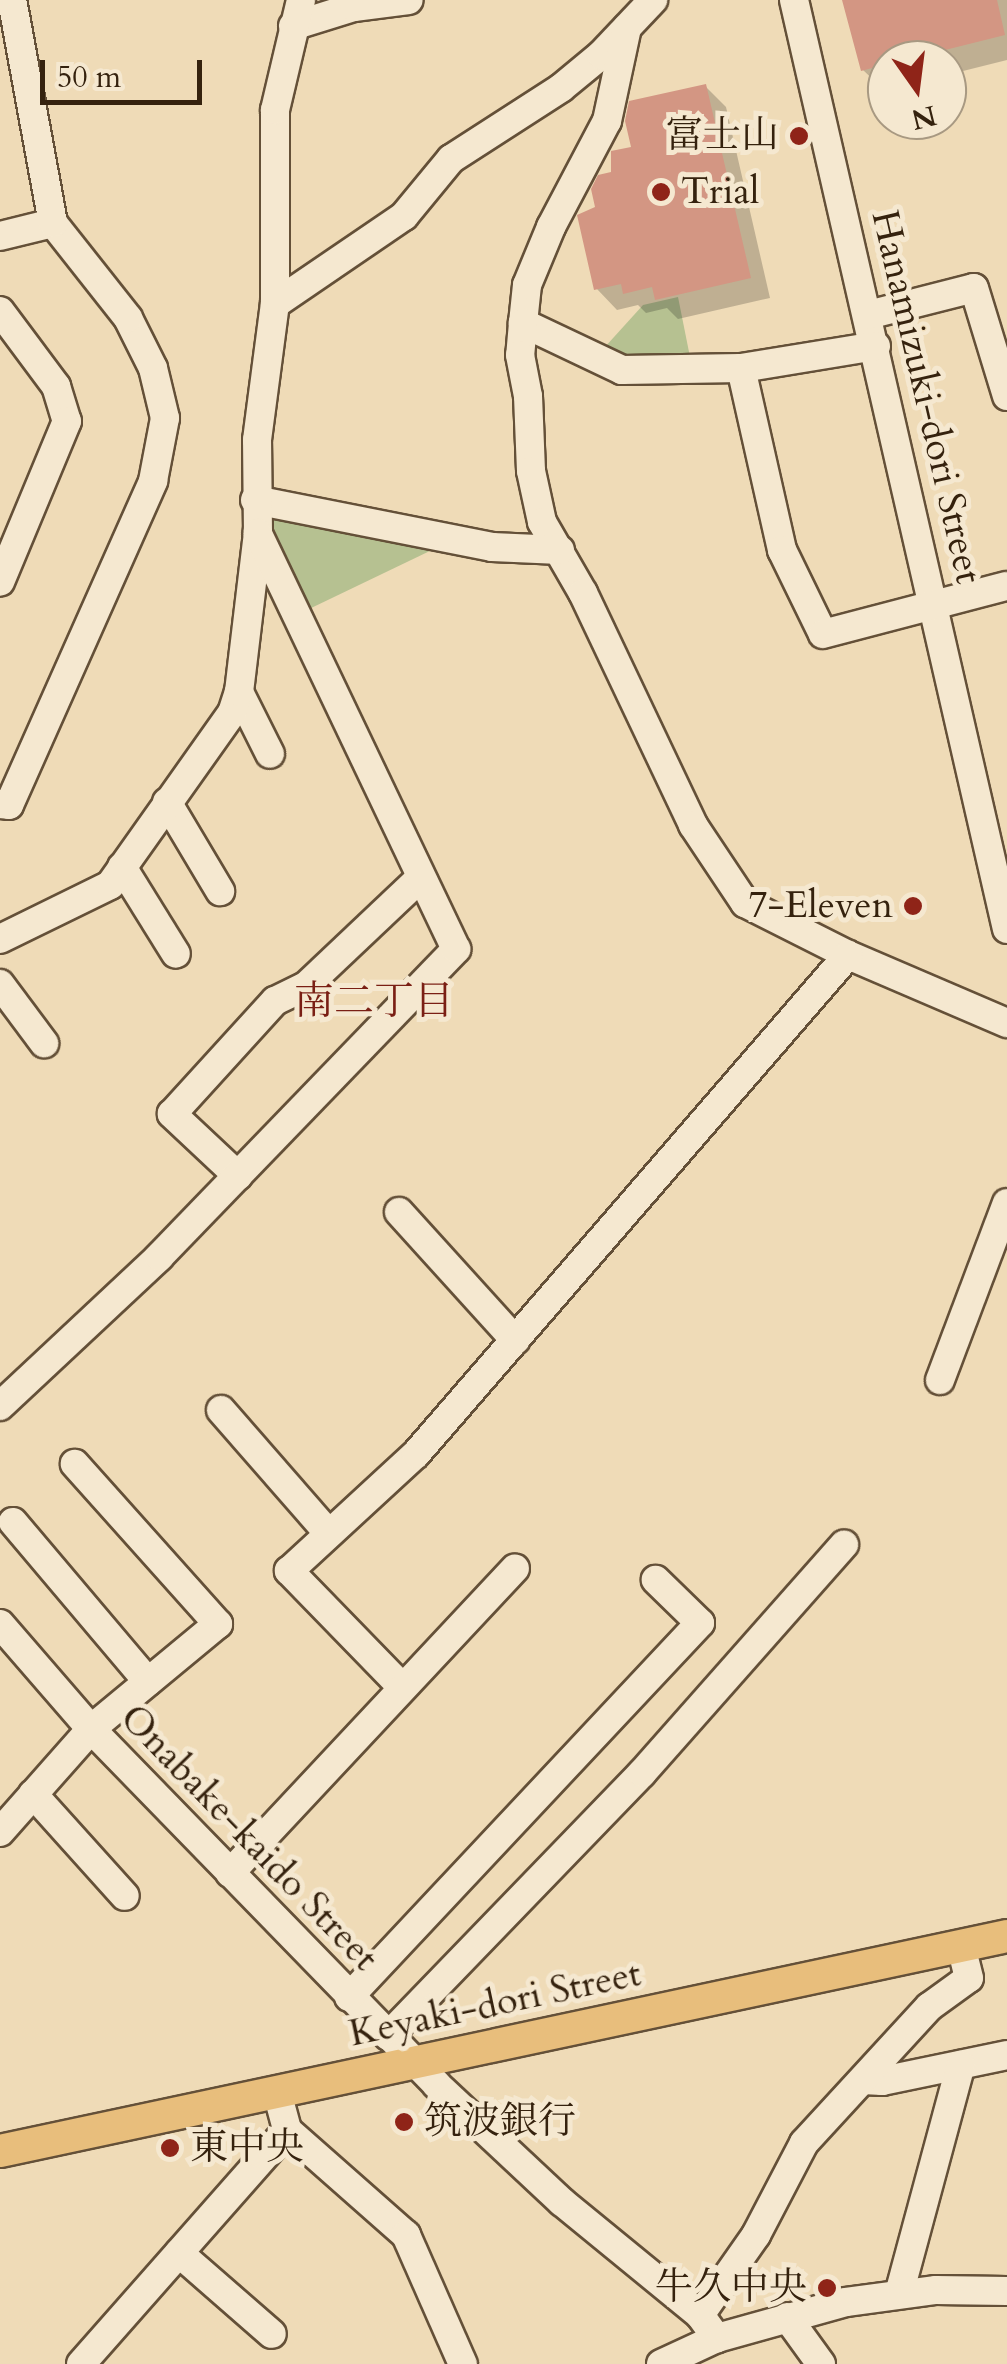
<!DOCTYPE html>
<html>
<head>
<meta charset="utf-8">
<style>
  body { margin:0 }
  #map { position:relative; width:1007px; height:2364px; overflow:hidden; background:#efdbb7; font-family:Cardo,"Noto Serif JP",serif }
  div>[style] { position:absolute }
  .green>* { inset:0; background:#b6c191 }
  .shadow>* { inset:0; background:#0003 }
  .building>* { inset:0; background:#d39683 }
  .roads { filter:drop-shadow(2px 0 #645038) drop-shadow(-2px 0 #645038) drop-shadow(0 2px #645038) drop-shadow(0 -2px #645038) }
  .minor>* { height:28px; margin:-14px; padding:0 14px; transform-origin:14px; border-radius:14px; background:#f5e8d0 }
  .major>* { height:32px; margin:-16px; padding:0 16px; transform-origin:16px; border-radius:16px; background:#e8be7c }
  .dots>* { width:28px; height:28px; translate:-50% -50%; box-sizing:border-box; border:5px solid #f5e8d0; border-radius:50% }
  span { translate:-50% -50%; white-space:nowrap; text-align:center; line-height:1.15; -webkit-text-stroke:10px #f5e8d0; paint-order:stroke }
  .poi-label { font-size:38px; color:#35220e }
  .right { translate:-100% -50%; text-align:right }
  .left { translate:0 -50%; text-align:left }
  .street-label { font-size:38px; color:#35220e }
  .neighbourhood-label { font-size:40px; color:#7a1f14 }
  .north { position:absolute; left:867px; top:40px; width:100px; height:100px; box-sizing:border-box; background:#f5e8d0; border:2px solid #a89982; border-radius:50%; rotate:166deg; font-size:28px; font-weight:700; line-height:40px; text-align:center; color:#35220e }
  .north::after { content:''; display:block; margin:auto; width:35px; height:45px; background:#8f2418; clip-path:polygon(50% 0,100% 100%,50% 72%,0 100%) }
  .scale { position:absolute; left:40px; top:60px; width:162px; height:45px; box-sizing:border-box; border:5px solid #35220e; border-top:0; padding-left:12px; font-size:30px; line-height:35px; white-space:nowrap; color:#35220e; -webkit-text-stroke:8px #f5e8d0; paint-order:stroke }
</style>
</head>
<body>
<div id="map">
  <div class="green">
    <div style="clip-path:polygon(678px 297px,692px 367px,595px 358px,643px 305px)"></div>
    <div style="clip-path:polygon(278px 512px,434px 549px,307px 610px,266px 524px)"></div>
  </div>
  <div class="shadow">
    <div style="clip-path:polygon(845px 0,1007px 0,1007px 60px,947px 75px,947px 60px,887px 60px,884px 90px,863px 70px)"></div>
    <div style="clip-path:polygon(705px 86px,726px 107px,770px 298px,678px 319px,667px 308px,646px 313px,638px 305px,617px 310px,597px 289px,598px 208px,614px 174px,634px 149px)"></div>
  </div>
  <div class="building">
    <div style="clip-path:polygon(842px 0,997px 0,1005px 35px,905px 60px,887px 60px,887px 64px,861px 71px)"></div>
    <div style="clip-path:polygon(706px 84px,751px 278px,655px 300px,652px 287px,623px 294px,621px 284px,594px 290px,577px 215px,595px 207px,591px 189px,598px 175px,611px 172px,611px 151px,631px 147px,625px 121px,629px 101px)"></div>
  </div>
  <div class="roads">
    <div class="minor">
      <div style="left:794px;top:0;width:953px;rotate:77.09deg"></div>
      <div style="left:293px;top:26px;width:64px;rotate:-17.3deg"></div>
      <div style="left:354px;top:7px;width:55px;rotate:-7.3deg"></div>
      <div style="left:0;top:236px;width:55px;rotate:-13.8deg"></div>
      <div style="left:275px;top:304px;width:156px;rotate:-34.3deg"></div>
      <div style="left:404px;top:216px;width:74px;rotate:-50.5deg"></div>
      <div style="left:451px;top:159px;width:131px;rotate:-32.8deg"></div>
      <div style="left:561px;top:88px;width:52px;rotate:-39.5deg"></div>
      <div style="left:601px;top:55px;width:76px;rotate:-46.6deg"></div>
      <div style="left:0;top:311px;width:94px;rotate:53.3deg"></div>
      <div style="left:56px;top:386px;width:37px;rotate:73deg"></div>
      <div style="left:67px;top:421px;width:174px;rotate:112.6deg"></div>
      <div style="left:868px;top:315px;width:109px;rotate:-14.3deg"></div>
      <div style="left:974px;top:288px;width:113px;rotate:73deg"></div>
      <div style="left:523px;top:323px;width:38px;rotate:-84deg"></div>
      <div style="left:527px;top:285px;width:63px;rotate:-67.5deg"></div>
      <div style="left:551px;top:227px;width:120px;rotate:-62.2deg"></div>
      <div style="left:607px;top:121px;width:95px;rotate:-77.9deg"></div>
      <div style="left:876px;top:346px;width:137px;rotate:170.7deg"></div>
      <div style="left:741px;top:368px;width:119px;rotate:179deg"></div>
      <div style="left:622px;top:370px;width:110px;rotate:-154.6deg"></div>
      <div style="left:523px;top:323px;width:32px;rotate:95deg"></div>
      <div style="left:520px;top:355px;width:42px;rotate:79deg"></div>
      <div style="left:528px;top:396px;width:75px;rotate:87.7deg"></div>
      <div style="left:531px;top:471px;width:52px;rotate:77.8deg"></div>
      <div style="left:542px;top:522px;width:82px;rotate:60deg"></div>
      <div style="left:583px;top:593px;width:257px;rotate:64.6deg"></div>
      <div style="left:693px;top:825px;width:94px;rotate:56.3deg"></div>
      <div style="left:745px;top:903px;width:115px;rotate:26.8deg"></div>
      <div style="left:848px;top:955px;width:173px;rotate:23.2deg"></div>
      <div style="left:741px;top:368px;width:187px;rotate:77.3deg"></div>
      <div style="left:782px;top:550px;width:93px;rotate:64deg"></div>
      <div style="left:823px;top:634px;width:189px;rotate:-14.7deg"></div>
      <div style="left:255px;top:500px;width:242px;rotate:11.2deg"></div>
      <div style="left:492px;top:547px;width:68px;rotate:2.5deg"></div>
      <div style="left:239px;top:692px;width:69px;rotate:63.4deg"></div>
      <div style="left:167px;top:802px;width:104px;rotate:59.2deg"></div>
      <div style="left:0;top:804px;width:9px;rotate:6deg"></div>
      <div style="left:9px;top:805px;width:355px;rotate:-66deg"></div>
      <div style="left:153px;top:481px;width:64px;rotate:-79.2deg"></div>
      <div style="left:165px;top:418px;width:51px;rotate:-103.5deg"></div>
      <div style="left:153px;top:368px;width:56px;rotate:-116.6deg"></div>
      <div style="left:128px;top:318px;width:121px;rotate:-128.3deg"></div>
      <div style="left:53px;top:223px;width:227px;rotate:-100.4deg"></div>
      <div style="left:122px;top:867px;width:102px;rotate:58.2deg"></div>
      <div style="left:0;top:939px;width:123px;rotate:-26.1deg"></div>
      <div style="left:110px;top:885px;width:211px;rotate:-54.7deg"></div>
      <div style="left:232px;top:713px;width:22px;rotate:-72deg"></div>
      <div style="left:239px;top:692px;width:160px;rotate:-83.2deg"></div>
      <div style="left:258px;top:533px;width:93px;rotate:-90.6deg"></div>
      <div style="left:257px;top:440px;width:137px;rotate:-82.5deg"></div>
      <div style="left:275px;top:304px;width:194px;rotate:-90deg"></div>
      <div style="left:275px;top:110px;width:113px;rotate:-76.7deg"></div>
      <div style="left:0;top:984px;width:74px;rotate:53.3deg"></div>
      <div style="left:238px;top:1176px;width:91px;rotate:-136.8deg"></div>
      <div style="left:172px;top:1114px;width:153px;rotate:-47.7deg"></div>
      <div style="left:275px;top:1001px;width:34px;rotate:-26deg"></div>
      <div style="left:306px;top:986px;width:156px;rotate:-43.4deg"></div>
      <div style="left:399px;top:1212px;width:173px;rotate:47.8deg"></div>
      <div style="left:940px;top:1380px;width:189px;rotate:-69.3deg"></div>
      <div style="left:0;top:1406px;width:218px;rotate:-43.1deg"></div>
      <div style="left:159px;top:1257px;width:428px;rotate:-46deg"></div>
      <div style="left:456px;top:949px;width:461px;rotate:-115.5deg"></div>
      <div style="left:221px;top:1410px;width:164px;rotate:48.9deg"></div>
      <div style="left:13px;top:1522px;width:209px;rotate:49.8deg"></div>
      <div style="left:0;top:1624px;width:139px;rotate:49.1deg"></div>
      <div style="left:91px;top:1729px;width:496px;rotate:45.8deg"></div>
      <div style="left:437px;top:2085px;width:171px;rotate:43.1deg"></div>
      <div style="left:562px;top:2202px;width:178px;rotate:39.3deg"></div>
      <div style="left:700px;top:2315px;width:29px;rotate:54deg"></div>
      <div style="left:401px;top:1686px;width:161px;rotate:-134.2deg"></div>
      <div style="left:289px;top:1571px;width:173px;rotate:-42.7deg"></div>
      <div style="left:416px;top:1454px;width:660px;rotate:-49.12deg"></div>
      <div style="left:33px;top:1794px;width:137px;rotate:48deg"></div>
      <div style="left:0;top:1832px;width:137px;rotate:-48.5deg"></div>
      <div style="left:91px;top:1729px;width:165px;rotate:-39.6deg"></div>
      <div style="left:218px;top:1624px;width:215px;rotate:-131.8deg"></div>
      <div style="left:230px;top:1873px;width:417px;rotate:-46.9deg"></div>
      <div style="left:349px;top:1997px;width:513px;rotate:-46.82deg"></div>
      <div style="left:700px;top:1623px;width:62px;rotate:-135.7deg"></div>
      <div style="left:388px;top:2036px;width:366px;rotate:-46deg"></div>
      <div style="left:642px;top:1773px;width:305px;rotate:-48.5deg"></div>
      <div style="left:863px;top:2080px;width:19px;rotate:3deg"></div>
      <div style="left:882px;top:2081px;width:128px;rotate:-11.7deg"></div>
      <div style="left:277px;top:2092px;width:39px;rotate:75deg"></div>
      <div style="left:287px;top:2130px;width:159px;rotate:41.4deg"></div>
      <div style="left:406px;top:2235px;width:141px;rotate:66.2deg"></div>
      <div style="left:179px;top:2253px;width:123px;rotate:41.1deg"></div>
      <div style="left:899px;top:2294px;width:237px;rotate:-74.9deg"></div>
      <div style="left:700px;top:2315px;width:98px;rotate:-55deg"></div>
      <div style="left:756px;top:2235px;width:104px;rotate:-62.4deg"></div>
      <div style="left:804px;top:2143px;width:185px;rotate:-47.4deg"></div>
      <div style="left:929px;top:2007px;width:49px;rotate:-35.9deg"></div>
      <div style="left:969px;top:1978px;width:33px;rotate:-104deg"></div>
      <div style="left:787px;top:2317px;width:58px;rotate:54.1deg"></div>
      <div style="left:81px;top:2364px;width:312px;rotate:-48.6deg"></div>
      <div style="left:661px;top:2364px;width:62px;rotate:-24.9deg"></div>
      <div style="left:717px;top:2338px;width:134px;rotate:-15.6deg"></div>
      <div style="left:846px;top:2302px;width:91px;rotate:-7.6deg"></div>
      <div style="left:936px;top:2290px;width:71px;rotate:0.8deg"></div>
    </div>
    <div class="major">
      <div style="left:0;top:2151px;width:1030px;rotate:-12.05deg"></div>
    </div>
  </div>
  <div class="dots">
    <div style="left:799px;top:136px;background:#8f2418"></div>
    <div style="left:661px;top:192px;background:#8f2418"></div>
    <div style="left:913px;top:906px;background:#8f2418"></div>
    <div style="left:404px;top:2122px;background:#8f2418"></div>
    <div style="left:170px;top:2148px;background:#8f2418"></div>
    <div style="left:827px;top:2288px;background:#8f2418"></div>
  </div>
  <div class="poi-label">
    <span class="right" style="left:779px;top:136px">富士山</span>
    <span class="left" style="left:681px;top:192px">Trial</span>
    <span class="right" style="left:893px;top:906px">7-Eleven</span>
    <span class="left" style="left:424px;top:2122px">筑波銀行</span>
    <span class="left" style="left:190px;top:2148px">東中央</span>
    <span class="right" style="left:807px;top:2288px">牛久中央</span>
  </div>
  <div class="street-label">
    <span style="left:926px;top:397px;rotate:77deg">Hanamizuki-dori Street</span>
    <span style="left:249px;top:1838px;rotate:46deg">Onabake-kaido Street</span>
    <span style="left:495px;top:2004px;rotate:-12deg">Keyaki-dori Street</span>
  </div>
  <div class="neighbourhood-label">
    <span style="left:374px;top:1002px">南二丁目</span>
  </div>
  <div class="north">N</div>
  <div class="scale">50 m</div>
</div>
</body>
</html>
